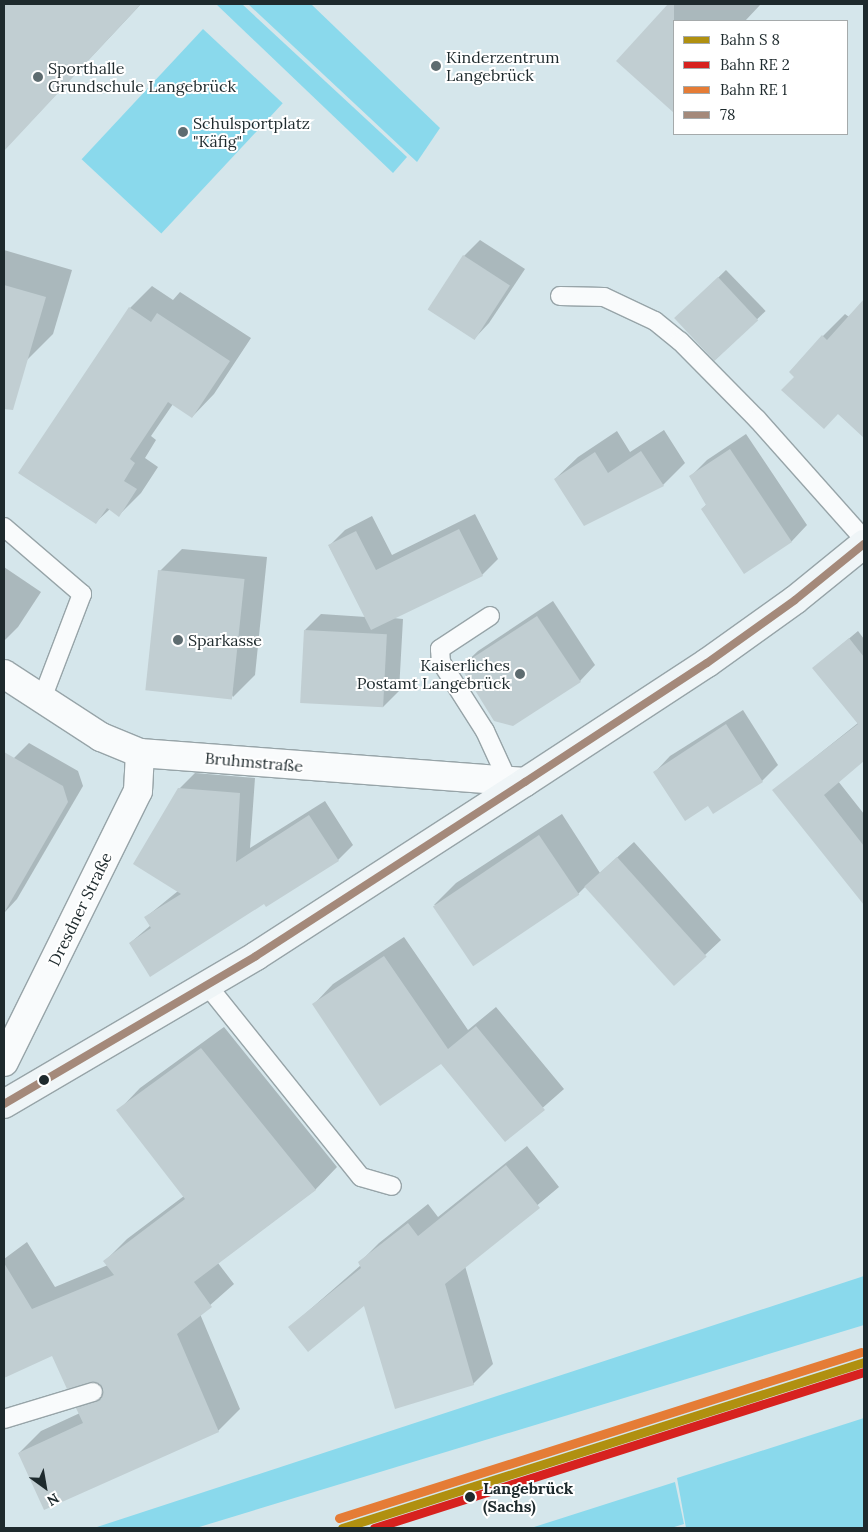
<!DOCTYPE html>
<html>
<head>
<meta charset="utf-8">
<style>
  body { margin:0 }
  #map { position:relative; width:868px; height:1532px; overflow:hidden; background:#d5e6eb; font-family:Lora,serif }
  div>[style] { position:absolute }
  .green>* { inset:0; background:#8ad9ec; transform-origin:0 0 }
  .shadow>* { inset:0; background:#0003; transform-origin:0 0 }
  .building>* { inset:0; background:#c1ced2; transform-origin:0 0 }
  .roads { filter:drop-shadow(1px 0 #97a4a8) drop-shadow(-1px 0 #97a4a8) drop-shadow(0 1px #97a4a8) drop-shadow(0 -1px #97a4a8) }
  .service>* { height:18px; margin:-9px; padding:0 9px; transform-origin:9px; border-radius:9px; background:#f9fbfc }
  .minor>* { height:28px; margin:-14px; padding:0 14px; transform-origin:14px; border-radius:14px; background:#f9fbfc }
  .tertiary>* { height:28px; margin:-14px; padding:0 14px; transform-origin:14px; border-radius:14px; background:#f9fbfc }
  .secondary>* { height:28px; margin:-14px; padding:0 14px; transform-origin:14px; border-radius:14px; background:#eff5f7 }
  .bus-1>* { height:8px; margin:-4px; padding:0 4px; transform-origin:4px; border-radius:4px; background:#a4897a }
  .rail-1>* { height:9px; margin:-4.5px; padding:0 4.5px; transform-origin:4.5px; border-radius:4.5px; background:#b09010 }
  .rail-2>* { height:9px; margin:-4.5px; padding:0 4.5px; transform-origin:4.5px; border-radius:4.5px; background:#d7221f }
  .rail-3>* { height:9px; margin:-4.5px; padding:0 4.5px; transform-origin:4.5px; border-radius:4.5px; background:#e57c36 }
  .dots>* { width:14px; height:14px; translate:-50% -50%; box-sizing:border-box; border:2px solid #fff; border-radius:50% }
  span { translate:-50% -50%; white-space:nowrap; text-align:center; line-height:1.15; -webkit-text-stroke:4px #fff; paint-order:stroke }
  .poi-label { font-size:16px; color:#1e2a2d }
  .left { translate:0 -50%; text-align:left }
  .right { translate:-100% -50%; text-align:right }
  .street-label { font-size:16px; color:#1e2a2d }
  .stop-label { font-size:16px; color:#1e2a2d; font-weight:700 }
  .frame { position:absolute; inset:0; border:5px solid #1e2a2d; pointer-events:none }
  .legend { position:absolute; left:673px; top:20px; width:175px; height:115px; box-sizing:border-box; background:#fff; border:1px solid #a5aaab; margin:0; padding:6px 9px; list-style:none; font-size:15px; color:#1e2a2d }
  .legend li { display:flex; align-items:center; gap:10px; height:25px }
  .legend b { width:25px; border:1px solid #a5aaab }
  .north { position:absolute; left:20px; top:1462px; width:50px; height:50px; -webkit-text-stroke:4px #fff; paint-order:stroke; rotate:148deg; font-size:14px; font-weight:700; line-height:20px; text-align:center; color:#1e2a2d }
  .north::after { content:''; display:block; margin:auto; width:18px; height:22px; background:#1e2a2d; clip-path:polygon(50% 0,100% 100%,50% 72%,0 100%) }
</style>
</head>
<body>
<div id="map">
  <div class="green">
    <div style="clip-path:polygon(216px 4px,242px 4px,407px 157px,393px 173px)"></div>
    <div style="clip-path:polygon(248px 4px,311px 4px,440px 128px,417px 162px)"></div>
    <div style="left:203px;top:29px;width:109px;height:178px;rotate:43deg"></div>
    <div style="clip-path:polygon(864px 1276px,864px 1325px,196px 1528px,94px 1528px)"></div>
    <div style="clip-path:polygon(864px 1418px,864px 1528px,686px 1528px,677px 1478px)"></div>
    <div style="clip-path:polygon(675px 1482px,684px 1524px,671px 1528px,531px 1528px)"></div>
  </div>
  <div class="shadow">
    <div style="clip-path:polygon(4px 4px,141px 4px,4px 150px)"></div>
    <div style="clip-path:polygon(669px 4px,761px 4px,745px 21px,674px 21px,674px 98px,667px 105px,618px 61px)"></div>
    <div style="clip-path:polygon(480px 240px,525px 269px,489px 323px,474px 339px,464px 256px)"></div>
    <div style="clip-path:polygon(4px 250px,72px 270px,53px 334px,26px 361px,4px 356px)"></div>
    <div style="left:726px;top:270px;width:57px;height:69px;rotate:46deg"></div>
    <div style="clip-path:polygon(152px 286px,173px 300px,180px 292px,251px 338px,214px 394px,192px 417px,173px 404px,151px 436px,156px 440px,145px 458px,158px 467px,141px 493px,119px 515px,110px 509px,96px 522px,130px 308px)"></div>
    <div style="clip-path:polygon(864px 302px,864px 430px,861px 433px,795px 377px,823px 336px,845px 314px,849px 317px)"></div>
    <div style="clip-path:polygon(664px 430px,685px 463px,663px 485px,555px 479px,578px 457px,617px 431px,630px 452px)"></div>
    <div style="clip-path:polygon(746px 434px,807px 525px,792px 541px,745px 572px,702px 509px,707px 504px,691px 476px,707px 460px)"></div>
    <div style="clip-path:polygon(475px 514px,498px 559px,482px 575px,393px 618px,403px 619px,399px 691px,383px 707px,305px 630px,321px 614px,366px 617px,329px 546px,345px 530px,372px 516px,392px 555px)"></div>
    <div style="clip-path:polygon(182px 549px,267px 557px,255px 675px,233px 697px,160px 571px)"></div>
    <div style="clip-path:polygon(4px 567px,41px 592px,18px 627px,4px 641px)"></div>
    <div style="clip-path:polygon(553px 601px,595px 665px,580px 681px,462px 666px,478px 651px)"></div>
    <div style="clip-path:polygon(858px 631px,864px 639px,864px 760px,838px 781px,864px 814px,864px 870px,848px 882px,774px 790px,858px 723px,814px 668px)"></div>
    <div style="clip-path:polygon(743px 710px,778px 765px,762px 781px,708px 805px,655px 772px,670px 756px)"></div>
    <div style="clip-path:polygon(29px 743px,78px 771px,83px 786px,17px 899px,4px 913px,4px 776px,14px 758px)"></div>
    <div style="clip-path:polygon(195px 773px,255px 778px,250px 848px,325px 801px,353px 845px,338px 860px,264px 902px,130px 943px,151px 925px,146px 917px,178px 891px,179px 789px)"></div>
    <div style="clip-path:polygon(562px 814px,600px 873px,634px 842px,721px 940px,674px 984px,586px 886px,578px 894px,434px 905px,456px 883px)"></div>
    <div style="clip-path:polygon(404px 937px,468px 1030px,496px 1007px,564px 1089px,505px 1141px,441px 1062px,314px 1004px,333px 984px)"></div>
    <div style="clip-path:polygon(224px 1027px,337px 1167px,315px 1190px,218px 1263px,234px 1284px,200px 1314px,240px 1409px,218px 1431px,19px 1453px,41px 1431px,80px 1413px,78px 1408px,102px 1386px,53px 1354px,4px 1376px,4px 1259px,27px 1242px,55px 1287px,108px 1265px,105px 1261px,127px 1239px,184px 1196px,118px 1111px,140px 1088px)"></div>
    <div style="clip-path:polygon(527px 1146px,559px 1187px,465px 1266px,493px 1364px,473px 1384px,365px 1304px,290px 1327px,361px 1265px,359px 1263px,379px 1243px,428px 1204px,438px 1217px)"></div>
  </div>
  <div class="building">
    <div style="clip-path:polygon(4px 4px,141px 4px,4px 151px)"></div>
    <div style="clip-path:polygon(668px 4px,674px 4px,674px 113px,616px 61px)"></div>
    <div style="left:463px;top:255px;width:56px;height:65px;rotate:33deg"></div>
    <div style="left:718px;top:277px;width:59px;height:60px;rotate:47deg"></div>
    <div style="clip-path:polygon(4px 285px,46px 297px,13px 410px,4px 409px)"></div>
    <div style="clip-path:polygon(864px 299px,864px 438px,838px 414px,824px 429px,781px 390px,794px 377px,789px 372px,822px 335px,827px 340px)"></div>
    <div style="clip-path:polygon(129px 307px,151px 322px,157px 313px,230px 361px,192px 418px,168px 402px,130px 459px,135px 463px,124px 481px,137px 489px,119px 517px,107px 508px,96px 524px,18px 473px)"></div>
    <div style="clip-path:polygon(730px 449px,792px 542px,744px 574px,701px 509px,706px 505px,689px 476px)"></div>
    <div style="clip-path:polygon(641px 451px,664px 486px,584px 526px,554px 479px,595px 452px,608px 473px)"></div>
    <div style="clip-path:polygon(459px 529px,483px 576px,371px 630px,328px 545px,356px 531px,376px 570px)"></div>
    <div style="left:158px;top:570px;width:87px;height:121px;rotate:6deg"></div>
    <div style="clip-path:polygon(537px 616px,581px 682px,513px 726px,494px 721px,460px 666px)"></div>
    <div style="left:304px;top:630px;width:83px;height:73px;rotate:3deg"></div>
    <div style="clip-path:polygon(849px 638px,864px 657px,864px 761px,824px 795px,864px 846px,864px 905px,772px 790px,858px 724px,812px 668px)"></div>
    <div style="clip-path:polygon(726px 724px,763px 782px,713px 814px,708px 806px,685px 821px,653px 772px)"></div>
    <div style="clip-path:polygon(4px 752px,63px 786px,68px 802px,4px 913px)"></div>
    <div style="clip-path:polygon(178px 788px,240px 793px,236px 862px,309px 815px,339px 861px,266px 907px,264px 904px,150px 977px,129px 943px,151px 928px,144px 917px,181px 894px,133px 864px)"></div>
    <div style="left:539px;top:835px;width:72px;height:128px;rotate:56deg"></div>
    <div style="left:617px;top:857px;width:134px;height:44px;rotate:48deg"></div>
    <div style="clip-path:polygon(384px 956px,448px 1049px,476px 1026px,545px 1110px,505px 1142px,441px 1064px,380px 1106px,312px 1004px)"></div>
    <div style="clip-path:polygon(201px 1048px,316px 1190px,194px 1282px,212px 1307px,177px 1334px,219px 1432px,44px 1510px,18px 1453px,83px 1423px,76px 1408px,100px 1400px,103px 1389px,95px 1382px,67px 1389px,52px 1356px,4px 1378px,4px 1263px,32px 1309px,114px 1275px,103px 1261px,185px 1199px,116px 1110px)"></div>
    <div style="clip-path:polygon(506px 1165px,540px 1208px,445px 1284px,474px 1385px,395px 1409px,364px 1306px,308px 1352px,288px 1327px,361px 1268px,358px 1262px,408px 1223px,418px 1236px)"></div>
  </div>
  <div class="roads">
    <div class="service">
      <div style="left:560px;top:296px;width:44px;rotate:1.3deg"></div>
      <div style="left:604px;top:297px;width:56px;rotate:25.2deg"></div>
      <div style="left:655px;top:321px;width:32px;rotate:39deg"></div>
      <div style="left:680px;top:341px;width:110px;rotate:45.4deg"></div>
      <div style="left:757px;top:419px;width:161px;rotate:48.3deg"></div>
      <div style="left:4px;top:527px;width:103px;rotate:40.7deg"></div>
      <div style="left:82px;top:594px;width:112px;rotate:110.9deg"></div>
      <div style="left:490px;top:616px;width:60px;rotate:146.6deg"></div>
      <div style="left:440px;top:649px;width:13px;rotate:86deg"></div>
      <div style="left:441px;top:662px;width:82px;rotate:57.5deg"></div>
      <div style="left:485px;top:731px;width:55px;rotate:65.3deg"></div>
      <div style="left:207px;top:985px;width:246px;rotate:51.3deg"></div>
      <div style="left:361px;top:1177px;width:32px;rotate:16deg"></div>
      <div style="left:4px;top:1419px;width:93px;rotate:-16.9deg"></div>
    </div>
    <div class="minor">
      <div style="left:4px;top:1062px;width:302px;rotate:-63.7deg"></div>
      <div style="left:138px;top:791px;width:38px;rotate:-87deg"></div>
    </div>
    <div class="tertiary">
      <div style="left:4px;top:674px;width:116px;rotate:33deg"></div>
      <div style="left:101px;top:737px;width:42px;rotate:22.3deg"></div>
      <div style="left:140px;top:753px;width:386px;rotate:4.3deg"></div>
    </div>
    <div class="secondary">
      <div style="left:4px;top:1104px;width:292px;rotate:-30.4deg"></div>
      <div style="left:256px;top:956px;width:320px;rotate:-32.9deg"></div>
      <div style="left:525px;top:782px;width:217px;rotate:-33.2deg"></div>
      <div style="left:707px;top:663px;width:108px;rotate:-35.6deg"></div>
      <div style="left:795px;top:600px;width:89px;rotate:-39.1deg"></div>
    </div>
  </div>
  <div class="bus-1">
    <div style="left:4px;top:1104px;width:292px;rotate:-30.4deg"></div>
    <div style="left:256px;top:956px;width:320px;rotate:-32.9deg"></div>
    <div style="left:525px;top:782px;width:217px;rotate:-33.2deg"></div>
    <div style="left:707px;top:663px;width:108px;rotate:-35.6deg"></div>
    <div style="left:795px;top:600px;width:89px;rotate:-39.1deg"></div>
  </div>
  <div class="rail-1">
    <div style="left:342px;top:1528px;width:548px;rotate:-17.64deg"></div>
  </div>
  <div class="rail-2">
    <div style="left:374px;top:1528px;width:514px;rotate:-17.66deg"></div>
  </div>
  <div class="rail-3">
    <div style="left:339px;top:1518px;width:548px;rotate:-17.64deg"></div>
  </div>
  <div class="dots">
    <div style="left:436px;top:66px;background:#5e6c70"></div>
    <div style="left:38px;top:77px;background:#5e6c70"></div>
    <div style="left:183px;top:132px;background:#5e6c70"></div>
    <div style="left:178px;top:640px;background:#5e6c70"></div>
    <div style="left:520px;top:674px;background:#5e6c70"></div>
    <div style="left:44px;top:1080px;background:#1e2a2d"></div>
    <div style="left:470px;top:1497px;background:#1e2a2d"></div>
  </div>
  <div class="poi-label">
    <span class="left" style="left:446px;top:66px">Kinderzentrum<br>Langebrück</span>
    <span class="left" style="left:48px;top:77px">Sporthalle<br>Grundschule Langebrück</span>
    <span class="left" style="left:193px;top:132px">Schulsportplatz<br>"Käfig"</span>
    <span class="left" style="left:188px;top:640px">Sparkasse</span>
    <span class="right" style="left:510px;top:674px">Kaiserliches<br>Postamt Langebrück</span>
  </div>
  <div class="street-label">
    <span style="left:254px;top:762px;rotate:5deg">Bruhmstraße</span>
    <span style="left:80px;top:909px;rotate:-64deg">Dresdner Straße</span>
  </div>
  <div class="stop-label">
    <span class="left" style="left:483px;top:1497px">Langebrück<br>(Sachs)</span>
  </div>
  <div class="frame"></div>
  <ul class="legend">
  <li><b style="height:6px;background:#b09010"></b>Bahn S 8</li>
  <li><b style="height:6px;background:#d7221f"></b>Bahn RE 2</li>
  <li><b style="height:6px;background:#e57c36"></b>Bahn RE 1</li>
  <li><b style="height:6px;background:#a4897a"></b>78</li>
  </ul>
  <div class="north">N</div>
</div>
</body>
</html>
